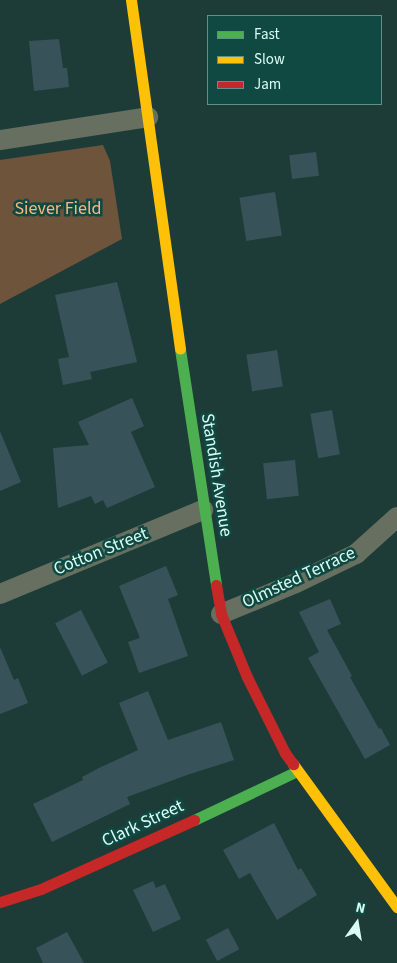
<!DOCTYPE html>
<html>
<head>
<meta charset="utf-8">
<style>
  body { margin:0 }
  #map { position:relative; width:397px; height:963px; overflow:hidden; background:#1d3c38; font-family:"Source Sans 3",sans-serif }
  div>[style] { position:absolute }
  .green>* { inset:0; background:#6d543b }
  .building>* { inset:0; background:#375359; transform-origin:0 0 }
  .street>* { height:20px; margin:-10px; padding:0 10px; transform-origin:10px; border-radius:10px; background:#666f60 }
  .fast>* { height:11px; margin:-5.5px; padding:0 5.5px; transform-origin:5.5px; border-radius:5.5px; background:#4caf50 }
  .slow>* { height:11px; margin:-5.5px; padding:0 5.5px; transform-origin:5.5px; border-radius:5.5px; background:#ffc107 }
  .jam>* { height:11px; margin:-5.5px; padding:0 5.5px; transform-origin:5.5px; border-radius:5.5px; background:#c62828 }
  span { translate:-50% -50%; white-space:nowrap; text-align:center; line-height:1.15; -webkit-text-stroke:5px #104941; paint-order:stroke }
  .park-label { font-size:18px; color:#f9b880 }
  .street-label { font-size:18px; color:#d9fcf4 }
  .legend { position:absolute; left:207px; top:15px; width:175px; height:90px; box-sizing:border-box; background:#104941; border:1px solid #609189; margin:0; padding:6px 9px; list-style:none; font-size:15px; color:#d9fcf4 }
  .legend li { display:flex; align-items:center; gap:10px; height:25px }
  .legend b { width:25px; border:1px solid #609189 }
  .north { position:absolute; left:332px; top:898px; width:50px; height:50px; -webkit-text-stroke:4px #104941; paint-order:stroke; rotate:13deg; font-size:14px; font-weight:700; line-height:20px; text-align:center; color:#d9fcf4 }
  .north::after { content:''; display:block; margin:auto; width:18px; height:22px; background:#d9fcf4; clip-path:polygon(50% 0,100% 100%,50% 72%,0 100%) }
</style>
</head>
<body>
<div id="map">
  <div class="green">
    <div style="clip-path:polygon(103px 145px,110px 161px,122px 239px,0 304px,0 160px)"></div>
  </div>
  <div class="building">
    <div style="clip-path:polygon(59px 39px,63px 68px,67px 68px,69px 87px,34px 91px,29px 41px)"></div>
    <div style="left:316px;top:152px;width:24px;height:27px;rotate:83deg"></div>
    <div style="left:275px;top:192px;width:44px;height:36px;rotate:81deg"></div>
    <div style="clip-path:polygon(117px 282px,137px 362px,90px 372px,92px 379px,63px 385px,58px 359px,69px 357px,55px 295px)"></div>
    <div style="left:277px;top:350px;width:37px;height:31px;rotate:81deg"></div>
    <div style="clip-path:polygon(132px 398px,144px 426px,131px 432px,155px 487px,107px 508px,103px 500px,95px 504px,91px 496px,58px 508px,53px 448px,89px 445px,78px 422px)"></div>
    <div style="left:332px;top:410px;width:45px;height:22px;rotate:80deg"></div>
    <div style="clip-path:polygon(0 431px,21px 482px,0 491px)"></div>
    <div style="left:295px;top:460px;width:36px;height:32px;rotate:84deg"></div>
    <div style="clip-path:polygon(166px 566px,178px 595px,168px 599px,188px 656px,139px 673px,128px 642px,140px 638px,119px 586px)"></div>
    <div style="clip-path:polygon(330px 599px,341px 624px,327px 630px,352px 676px,350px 677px,379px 729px,381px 728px,390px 745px,365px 759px,308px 658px,319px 652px,299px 612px)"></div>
    <div style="left:81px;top:610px;width:59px;height:29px;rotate:63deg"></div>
    <div style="clip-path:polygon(0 647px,14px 680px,18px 678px,28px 703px,0 714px)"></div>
    <div style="clip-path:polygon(148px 691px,168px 740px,221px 722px,234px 760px,187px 775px,127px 797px,130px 804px,52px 842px,33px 804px,83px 780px,82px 777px,99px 768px,138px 750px,119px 703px)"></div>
    <div style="clip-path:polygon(274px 823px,298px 870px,301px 868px,317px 895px,277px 920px,250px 873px,239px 879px,223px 850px)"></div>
    <div style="clip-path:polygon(153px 881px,156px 888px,165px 884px,181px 919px,153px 932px,133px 890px)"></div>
    <div style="left:228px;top:928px;width:24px;height:25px;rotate:62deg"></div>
    <div style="clip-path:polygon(67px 932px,84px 963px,43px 963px,36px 948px)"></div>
  </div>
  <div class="street">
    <div style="left:0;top:140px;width:150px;rotate:-8.8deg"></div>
    <div style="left:0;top:594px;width:220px;rotate:-22.5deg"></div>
    <div style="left:221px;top:614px;width:81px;rotate:-22.5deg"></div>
    <div style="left:296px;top:583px;width:67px;rotate:-25.8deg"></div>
    <div style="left:356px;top:554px;width:55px;rotate:-42.1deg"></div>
  </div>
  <div class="fast">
    <div style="left:180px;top:349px;width:239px;rotate:81.3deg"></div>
    <div style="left:194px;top:820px;width:114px;rotate:-25.4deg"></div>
  </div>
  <div class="slow">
    <div style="left:131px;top:0;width:352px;rotate:82deg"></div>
    <div style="left:293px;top:764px;width:177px;rotate:54deg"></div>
  </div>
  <div class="jam">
    <div style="left:216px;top:585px;width:29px;rotate:80deg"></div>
    <div style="left:221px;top:614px;width:68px;rotate:67.6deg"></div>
    <div style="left:247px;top:677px;width:85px;rotate:63.4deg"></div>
    <div style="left:285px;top:753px;width:14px;rotate:54deg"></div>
    <div style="left:0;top:902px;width:43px;rotate:-17.6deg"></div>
    <div style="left:41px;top:889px;width:168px;rotate:-24.3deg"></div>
  </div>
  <div class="park-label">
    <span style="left:58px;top:209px">Siever Field</span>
  </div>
  <div class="street-label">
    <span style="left:216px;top:475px;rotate:81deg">Standish Avenue</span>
    <span style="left:101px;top:552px;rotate:-22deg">Cotton Street</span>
    <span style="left:299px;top:578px;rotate:-25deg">Olmsted Terrace</span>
    <span style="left:143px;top:824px;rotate:-25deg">Clark Street</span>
  </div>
  <ul class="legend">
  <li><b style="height:6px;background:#4caf50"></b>Fast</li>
  <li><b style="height:6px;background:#ffc107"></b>Slow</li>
  <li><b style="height:6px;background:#c62828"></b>Jam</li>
  </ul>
  <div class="north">N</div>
</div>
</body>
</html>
